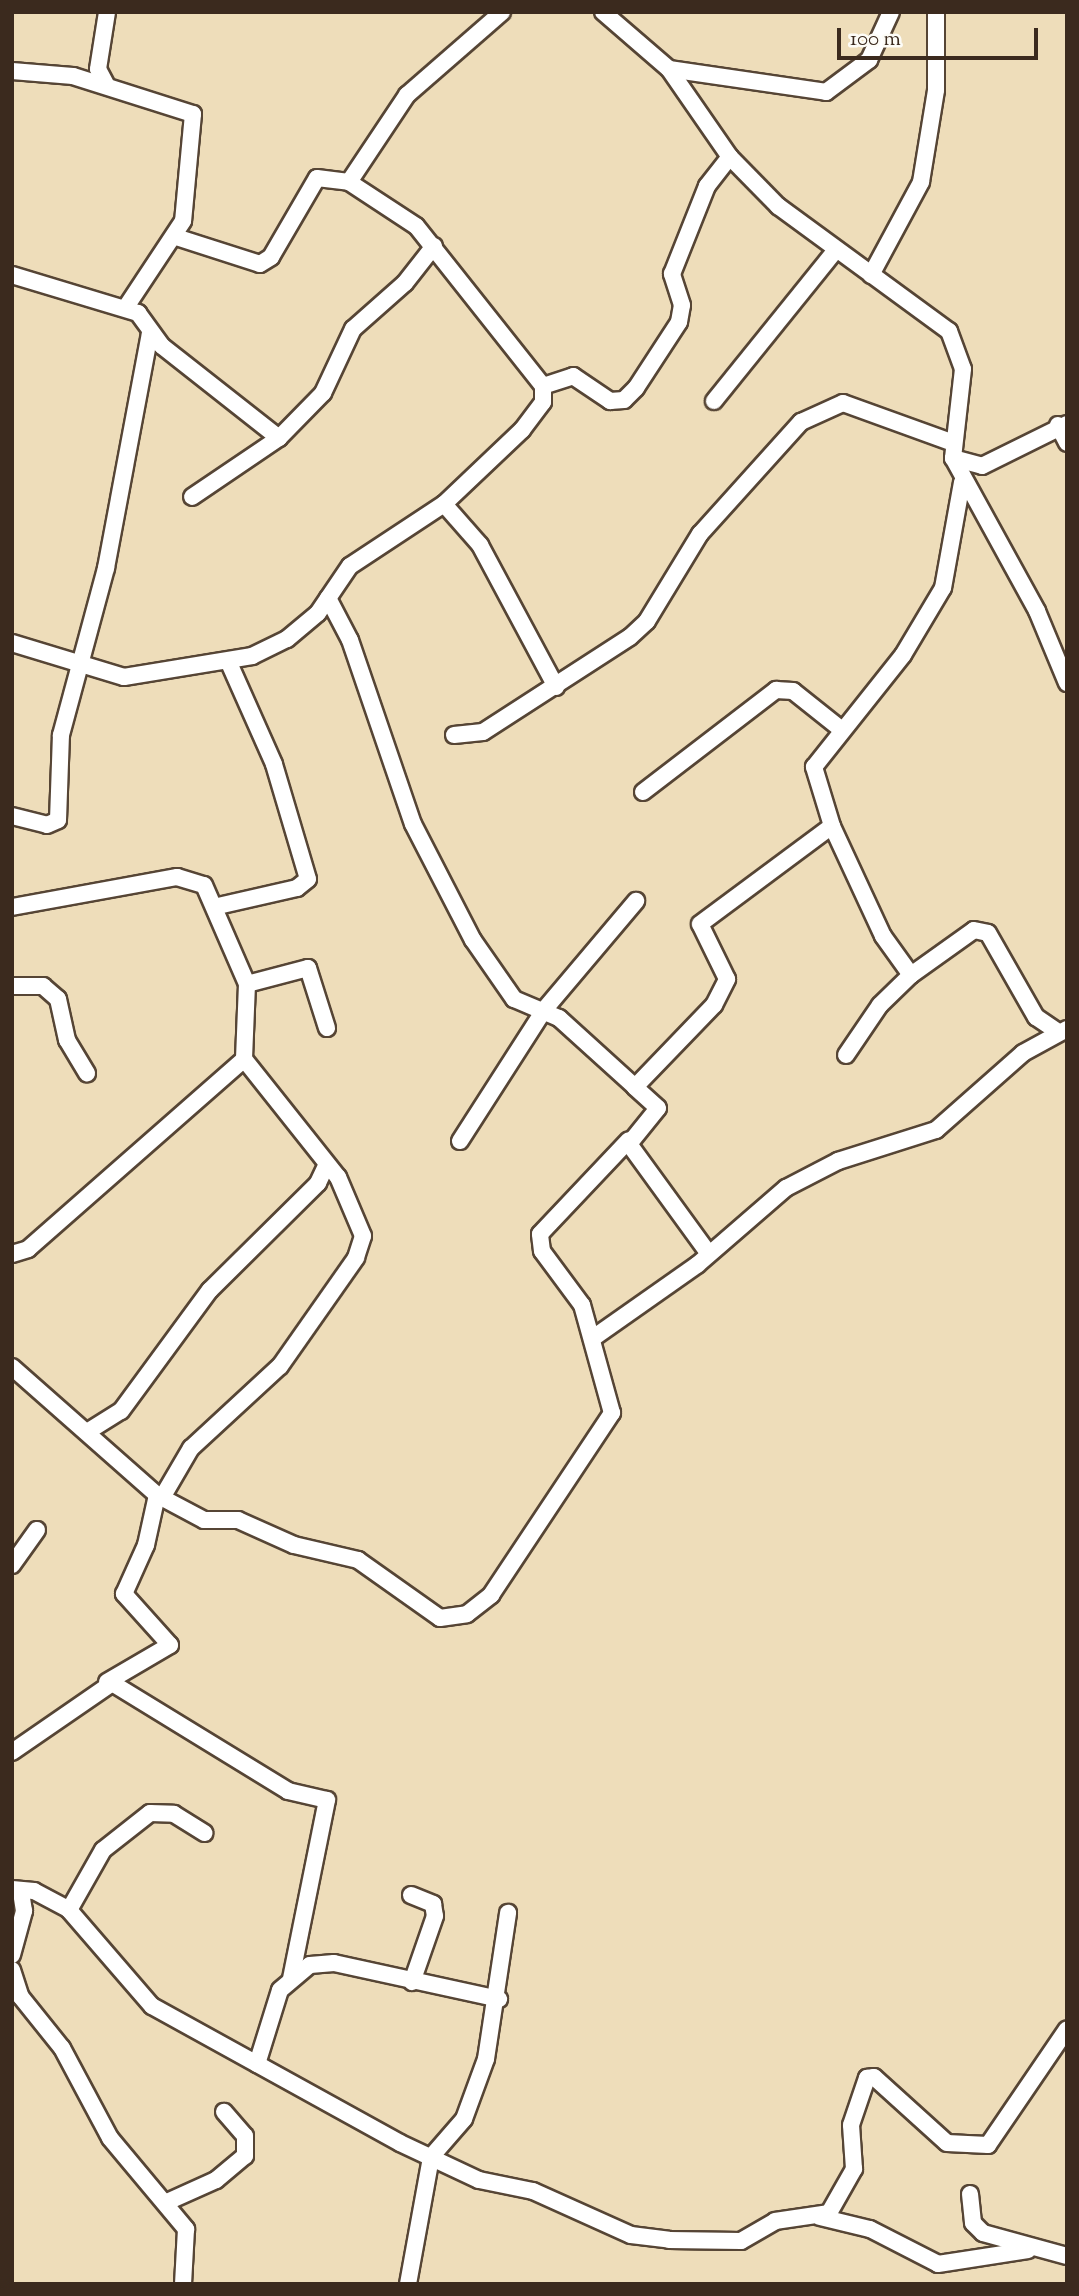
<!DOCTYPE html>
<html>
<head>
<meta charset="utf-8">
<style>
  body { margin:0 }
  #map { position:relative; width:1079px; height:2296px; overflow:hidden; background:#eeddba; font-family:"Sorts Mill Goudy",serif }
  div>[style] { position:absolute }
  .roads { filter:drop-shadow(2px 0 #564535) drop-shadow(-2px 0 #564535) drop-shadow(0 2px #564535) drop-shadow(0 -2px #564535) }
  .street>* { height:16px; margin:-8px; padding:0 8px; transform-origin:8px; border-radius:8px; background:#fff }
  span { translate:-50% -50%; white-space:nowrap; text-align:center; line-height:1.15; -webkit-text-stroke:5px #fdfcf7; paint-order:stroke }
  .frame { position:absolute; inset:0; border:14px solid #3b2a1e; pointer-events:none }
  .scale { position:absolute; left:837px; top:28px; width:201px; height:32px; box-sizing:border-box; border:4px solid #3b2a1e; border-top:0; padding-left:9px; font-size:21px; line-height:24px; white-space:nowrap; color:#3b2a1e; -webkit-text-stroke:5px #fdfcf7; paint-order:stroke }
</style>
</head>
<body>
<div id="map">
  <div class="roads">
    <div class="street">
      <div style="left:603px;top:12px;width:87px;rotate:40.8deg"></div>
      <div style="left:669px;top:69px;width:107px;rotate:55.3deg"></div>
      <div style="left:730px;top:157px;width:69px;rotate:45.6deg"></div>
      <div style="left:778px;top:206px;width:212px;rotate:36.2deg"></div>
      <div style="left:949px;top:331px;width:40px;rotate:69.8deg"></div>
      <div style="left:963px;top:369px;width:90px;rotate:96.4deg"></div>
      <div style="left:953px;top:458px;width:175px;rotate:61.2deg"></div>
      <div style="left:1037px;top:611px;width:78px;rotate:67.4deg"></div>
      <div style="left:669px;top:69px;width:159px;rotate:8.3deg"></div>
      <div style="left:826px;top:92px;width:54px;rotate:-36.7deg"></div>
      <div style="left:869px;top:60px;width:53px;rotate:-65.4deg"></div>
      <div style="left:12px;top:71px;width:61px;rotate:4.7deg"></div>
      <div style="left:73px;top:76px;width:126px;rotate:17.6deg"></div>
      <div style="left:193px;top:114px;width:107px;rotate:95.3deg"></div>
      <div style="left:183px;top:221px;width:103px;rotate:123.5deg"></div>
      <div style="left:107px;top:86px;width:19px;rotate:-118deg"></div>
      <div style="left:98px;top:69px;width:58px;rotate:-81deg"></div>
      <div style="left:176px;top:237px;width:88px;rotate:17.8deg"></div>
      <div style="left:260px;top:264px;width:13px;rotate:-32deg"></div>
      <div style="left:271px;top:257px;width:91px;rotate:-59.8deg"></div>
      <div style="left:317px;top:178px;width:32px;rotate:7deg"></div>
      <div style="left:12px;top:275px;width:132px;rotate:16.8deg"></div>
      <div style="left:138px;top:313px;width:41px;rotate:54deg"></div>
      <div style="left:162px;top:346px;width:149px;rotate:38.2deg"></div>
      <div style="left:279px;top:438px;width:105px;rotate:145.9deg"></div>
      <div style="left:871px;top:275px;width:106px;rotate:-61.7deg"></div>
      <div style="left:921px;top:182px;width:93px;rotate:-80.7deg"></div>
      <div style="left:936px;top:90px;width:78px;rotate:-90deg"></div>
      <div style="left:543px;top:386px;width:32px;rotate:-18deg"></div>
      <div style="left:573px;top:376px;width:45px;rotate:34deg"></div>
      <div style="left:610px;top:401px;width:14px;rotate:-4deg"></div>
      <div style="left:624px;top:400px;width:17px;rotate:-45deg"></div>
      <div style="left:636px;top:388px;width:79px;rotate:-56.9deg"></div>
      <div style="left:679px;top:322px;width:17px;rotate:-80deg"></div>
      <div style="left:682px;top:305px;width:33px;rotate:-108deg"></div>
      <div style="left:672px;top:274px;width:95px;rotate:-68.3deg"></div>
      <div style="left:707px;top:186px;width:37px;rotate:-52deg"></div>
      <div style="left:714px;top:401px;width:194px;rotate:-51.1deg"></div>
      <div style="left:1058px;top:425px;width:20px;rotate:63deg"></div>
      <div style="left:279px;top:438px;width:63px;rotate:-45.6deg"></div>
      <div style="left:323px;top:393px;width:71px;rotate:-64.9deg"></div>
      <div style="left:353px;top:329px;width:69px;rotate:-41.5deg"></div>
      <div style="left:405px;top:283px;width:47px;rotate:-51.9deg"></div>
      <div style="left:953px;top:458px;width:30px;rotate:15deg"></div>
      <div style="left:982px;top:466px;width:95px;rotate:-26.3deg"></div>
      <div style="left:444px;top:504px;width:55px;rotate:48.7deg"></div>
      <div style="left:480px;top:545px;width:161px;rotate:61.8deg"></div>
      <div style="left:328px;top:598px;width:47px;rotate:62.4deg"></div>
      <div style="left:350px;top:640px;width:194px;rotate:71.1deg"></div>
      <div style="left:413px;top:824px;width:131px;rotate:62.7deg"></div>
      <div style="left:473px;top:940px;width:72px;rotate:55.2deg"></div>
      <div style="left:514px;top:999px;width:49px;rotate:22.9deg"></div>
      <div style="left:559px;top:1018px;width:103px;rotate:42.2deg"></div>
      <div style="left:12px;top:643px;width:117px;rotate:16.9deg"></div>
      <div style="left:124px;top:677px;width:130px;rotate:-9.3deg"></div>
      <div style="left:252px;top:656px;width:39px;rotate:-26deg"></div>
      <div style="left:287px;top:639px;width:40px;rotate:-40deg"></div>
      <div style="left:318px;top:613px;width:57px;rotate:-55.8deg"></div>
      <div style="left:350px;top:566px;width:113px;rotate:-33.4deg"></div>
      <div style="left:444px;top:504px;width:108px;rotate:-43.5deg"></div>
      <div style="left:522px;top:430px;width:35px;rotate:-53deg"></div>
      <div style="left:543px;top:402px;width:16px;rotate:-90deg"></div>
      <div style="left:543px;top:386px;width:204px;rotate:-128.4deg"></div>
      <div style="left:416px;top:226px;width:80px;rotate:-146.7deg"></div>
      <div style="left:349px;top:182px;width:105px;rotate:-56.3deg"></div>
      <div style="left:407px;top:95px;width:126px;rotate:-41.1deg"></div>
      <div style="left:454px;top:735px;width:29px;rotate:-6deg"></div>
      <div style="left:483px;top:732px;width:175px;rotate:-32.9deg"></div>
      <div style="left:630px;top:637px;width:23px;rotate:-43deg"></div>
      <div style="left:647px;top:621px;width:102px;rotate:-58.7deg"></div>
      <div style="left:700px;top:534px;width:151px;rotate:-48deg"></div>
      <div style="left:801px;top:422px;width:46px;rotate:-24.3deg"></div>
      <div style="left:843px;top:403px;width:115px;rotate:19.9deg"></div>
      <div style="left:643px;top:792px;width:168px;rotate:-37.5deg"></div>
      <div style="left:776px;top:690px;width:17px;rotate:3deg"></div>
      <div style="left:793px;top:691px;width:63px;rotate:38.5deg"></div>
      <div style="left:12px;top:816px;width:36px;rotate:14deg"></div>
      <div style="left:47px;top:825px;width:12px;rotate:-24deg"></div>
      <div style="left:58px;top:820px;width:85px;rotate:-88deg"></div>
      <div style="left:61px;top:735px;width:173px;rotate:-74.9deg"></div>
      <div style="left:106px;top:568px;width:238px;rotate:-79.4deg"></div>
      <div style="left:218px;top:906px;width:81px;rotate:-12.8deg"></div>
      <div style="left:297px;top:888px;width:14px;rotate:-39deg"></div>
      <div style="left:308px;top:879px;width:120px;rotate:-106.5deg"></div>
      <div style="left:274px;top:764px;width:111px;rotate:-114deg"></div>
      <div style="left:12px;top:907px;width:168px;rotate:-10.3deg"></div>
      <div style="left:177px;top:877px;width:28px;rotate:17deg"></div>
      <div style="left:204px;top:885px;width:108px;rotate:66.5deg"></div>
      <div style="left:247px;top:984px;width:75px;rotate:92.3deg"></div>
      <div style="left:911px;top:975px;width:48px;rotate:-125.7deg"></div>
      <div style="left:883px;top:936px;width:121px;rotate:-114.9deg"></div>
      <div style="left:832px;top:826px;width:62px;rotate:-107deg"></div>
      <div style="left:814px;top:767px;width:143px;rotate:-51.5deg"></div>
      <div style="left:903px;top:655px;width:78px;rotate:-59.2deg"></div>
      <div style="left:943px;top:588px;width:108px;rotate:-79.8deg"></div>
      <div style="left:247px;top:984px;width:63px;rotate:-14.7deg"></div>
      <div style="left:308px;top:968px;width:63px;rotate:72.4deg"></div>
      <div style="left:12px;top:986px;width:31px"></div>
      <div style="left:43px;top:986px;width:20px;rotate:41deg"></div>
      <div style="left:58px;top:999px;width:42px;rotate:77.6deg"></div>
      <div style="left:67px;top:1040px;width:39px;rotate:59deg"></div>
      <div style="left:846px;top:1055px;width:60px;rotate:-55.8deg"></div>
      <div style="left:880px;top:1005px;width:43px;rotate:-44.1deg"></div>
      <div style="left:911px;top:975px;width:77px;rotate:-35.5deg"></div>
      <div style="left:974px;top:930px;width:14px;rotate:12deg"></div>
      <div style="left:988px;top:933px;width:97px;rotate:60.3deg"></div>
      <div style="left:1036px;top:1017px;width:27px;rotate:34deg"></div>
      <div style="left:460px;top:1141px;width:156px;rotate:-57.3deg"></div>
      <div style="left:544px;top:1010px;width:143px;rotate:-49.8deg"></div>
      <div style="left:12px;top:1254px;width:17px;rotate:-17deg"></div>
      <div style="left:28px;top:1249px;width:288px;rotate:-41.3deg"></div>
      <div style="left:244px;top:1059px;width:151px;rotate:51.5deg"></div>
      <div style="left:338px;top:1177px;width:64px;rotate:67deg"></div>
      <div style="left:363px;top:1236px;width:23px;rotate:108deg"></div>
      <div style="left:356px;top:1258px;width:132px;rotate:125.1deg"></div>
      <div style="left:280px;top:1366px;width:121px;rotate:137.3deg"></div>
      <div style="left:191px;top:1448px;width:56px;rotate:120.3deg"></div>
      <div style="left:709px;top:1254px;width:136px;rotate:-126deg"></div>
      <div style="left:629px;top:1144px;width:46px;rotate:-51.1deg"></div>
      <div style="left:658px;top:1108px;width:31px;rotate:-138deg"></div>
      <div style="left:635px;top:1087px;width:114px;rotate:-46.1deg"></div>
      <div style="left:714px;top:1005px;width:29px;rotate:-63deg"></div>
      <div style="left:727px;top:979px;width:61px;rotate:-116.1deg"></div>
      <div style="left:700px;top:924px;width:164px;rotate:-36.6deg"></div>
      <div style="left:593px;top:1338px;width:127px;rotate:-35.1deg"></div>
      <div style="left:697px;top:1265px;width:118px;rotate:-40.9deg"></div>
      <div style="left:786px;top:1188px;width:59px;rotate:-27.4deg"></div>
      <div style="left:838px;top:1161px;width:103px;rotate:-17.6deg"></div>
      <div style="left:936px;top:1130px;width:116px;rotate:-41.5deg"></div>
      <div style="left:1023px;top:1053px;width:50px;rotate:-28.6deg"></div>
      <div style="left:12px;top:1367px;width:193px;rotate:41.4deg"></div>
      <div style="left:157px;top:1495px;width:53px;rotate:28deg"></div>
      <div style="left:204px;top:1520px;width:34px"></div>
      <div style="left:238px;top:1520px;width:61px;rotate:24.1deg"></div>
      <div style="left:294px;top:1545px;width:66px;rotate:13.2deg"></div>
      <div style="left:358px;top:1560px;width:100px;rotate:35.3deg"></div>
      <div style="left:440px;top:1618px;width:27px;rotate:-8deg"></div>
      <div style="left:467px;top:1614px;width:31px;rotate:-38deg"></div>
      <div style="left:491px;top:1595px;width:219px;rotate:-56.4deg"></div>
      <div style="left:612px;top:1413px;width:112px;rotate:-105.5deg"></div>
      <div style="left:582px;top:1305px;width:67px;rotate:-126.5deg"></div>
      <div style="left:542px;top:1251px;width:17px;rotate:-97deg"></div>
      <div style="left:540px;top:1234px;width:129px;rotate:-46.6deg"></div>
      <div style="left:87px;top:1432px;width:40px;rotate:-32deg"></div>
      <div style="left:121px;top:1411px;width:150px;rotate:-53.7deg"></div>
      <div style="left:210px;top:1290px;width:152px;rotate:-44.7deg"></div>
      <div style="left:318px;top:1183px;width:17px;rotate:-65deg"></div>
      <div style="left:12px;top:1565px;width:43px;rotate:-54.5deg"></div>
      <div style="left:107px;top:1682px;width:73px;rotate:-30.4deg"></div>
      <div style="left:170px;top:1645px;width:69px;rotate:-132deg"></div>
      <div style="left:124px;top:1594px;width:54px;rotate:-65.8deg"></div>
      <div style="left:146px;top:1545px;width:51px;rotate:-77.6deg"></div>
      <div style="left:12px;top:1752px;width:121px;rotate:-34.6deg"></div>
      <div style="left:112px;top:1683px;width:206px;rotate:31.5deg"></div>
      <div style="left:288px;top:1791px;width:40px;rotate:13deg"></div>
      <div style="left:327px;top:1800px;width:182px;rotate:101.4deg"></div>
      <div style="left:12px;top:1889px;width:22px;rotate:5deg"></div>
      <div style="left:34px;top:1891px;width:40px;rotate:28deg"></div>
      <div style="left:69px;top:1910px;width:127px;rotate:49.2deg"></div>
      <div style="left:152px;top:2006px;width:283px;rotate:28.9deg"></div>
      <div style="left:400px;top:2143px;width:87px;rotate:25.1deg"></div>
      <div style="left:479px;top:2180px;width:55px;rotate:11.5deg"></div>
      <div style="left:533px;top:2191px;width:107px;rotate:24.2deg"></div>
      <div style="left:631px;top:2235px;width:38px;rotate:7deg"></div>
      <div style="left:669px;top:2240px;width:72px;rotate:0.8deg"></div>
      <div style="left:741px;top:2241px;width:39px;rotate:-30deg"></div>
      <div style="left:775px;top:2221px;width:55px;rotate:-8.4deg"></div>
      <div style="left:829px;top:2213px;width:51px;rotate:-60.4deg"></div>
      <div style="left:854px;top:2169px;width:44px;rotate:-93.9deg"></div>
      <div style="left:851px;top:2125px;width:50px;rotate:-71.2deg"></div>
      <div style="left:867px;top:2078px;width:7px;rotate:-8deg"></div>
      <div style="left:874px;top:2077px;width:98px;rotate:42.1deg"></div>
      <div style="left:947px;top:2143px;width:41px;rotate:2.8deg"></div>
      <div style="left:988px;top:2145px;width:140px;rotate:-55.7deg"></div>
      <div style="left:411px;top:1895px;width:24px;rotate:22deg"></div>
      <div style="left:433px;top:1904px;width:12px;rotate:81deg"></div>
      <div style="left:435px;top:1916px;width:70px;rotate:109.2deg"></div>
      <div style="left:69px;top:1910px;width:69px;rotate:-60.5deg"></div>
      <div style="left:103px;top:1850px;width:60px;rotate:-38.2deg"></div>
      <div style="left:150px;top:1813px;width:24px;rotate:2deg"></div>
      <div style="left:174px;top:1814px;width:36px;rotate:32deg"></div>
      <div style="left:12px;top:1955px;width:46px;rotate:-74.7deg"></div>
      <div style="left:24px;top:1911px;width:20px;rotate:-99deg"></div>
      <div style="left:12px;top:1970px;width:28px;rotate:72deg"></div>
      <div style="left:21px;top:1997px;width:65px;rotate:51.2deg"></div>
      <div style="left:62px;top:2048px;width:102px;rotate:61.9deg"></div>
      <div style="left:110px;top:2138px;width:119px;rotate:50.1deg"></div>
      <div style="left:186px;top:2229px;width:55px;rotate:93.1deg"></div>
      <div style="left:257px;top:2064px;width:77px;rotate:-72.7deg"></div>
      <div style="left:280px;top:1990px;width:39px;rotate:-40deg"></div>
      <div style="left:310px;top:1965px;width:24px;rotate:-5deg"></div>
      <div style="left:334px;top:1963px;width:169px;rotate:12.3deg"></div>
      <div style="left:970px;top:2194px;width:29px;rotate:84deg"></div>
      <div style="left:973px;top:2223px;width:14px;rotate:45deg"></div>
      <div style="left:983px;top:2233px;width:87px;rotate:15.3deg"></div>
      <div style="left:167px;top:2202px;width:54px;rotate:-24.2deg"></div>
      <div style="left:216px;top:2180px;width:38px;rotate:-40deg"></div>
      <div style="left:245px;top:2156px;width:20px;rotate:-90deg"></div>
      <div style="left:245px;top:2136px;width:32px;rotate:-131deg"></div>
      <div style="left:820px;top:2217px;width:51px;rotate:13.5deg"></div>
      <div style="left:870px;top:2229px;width:76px;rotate:27.2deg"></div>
      <div style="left:938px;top:2264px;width:91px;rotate:-8.8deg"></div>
      <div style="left:408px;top:2284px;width:129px;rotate:-79.7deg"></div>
      <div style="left:431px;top:2157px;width:50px;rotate:-49deg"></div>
      <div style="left:464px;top:2119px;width:64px;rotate:-69.9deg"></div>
      <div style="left:486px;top:2059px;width:148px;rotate:-81.4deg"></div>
    </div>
  </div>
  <div class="frame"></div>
  <div class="scale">100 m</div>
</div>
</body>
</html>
